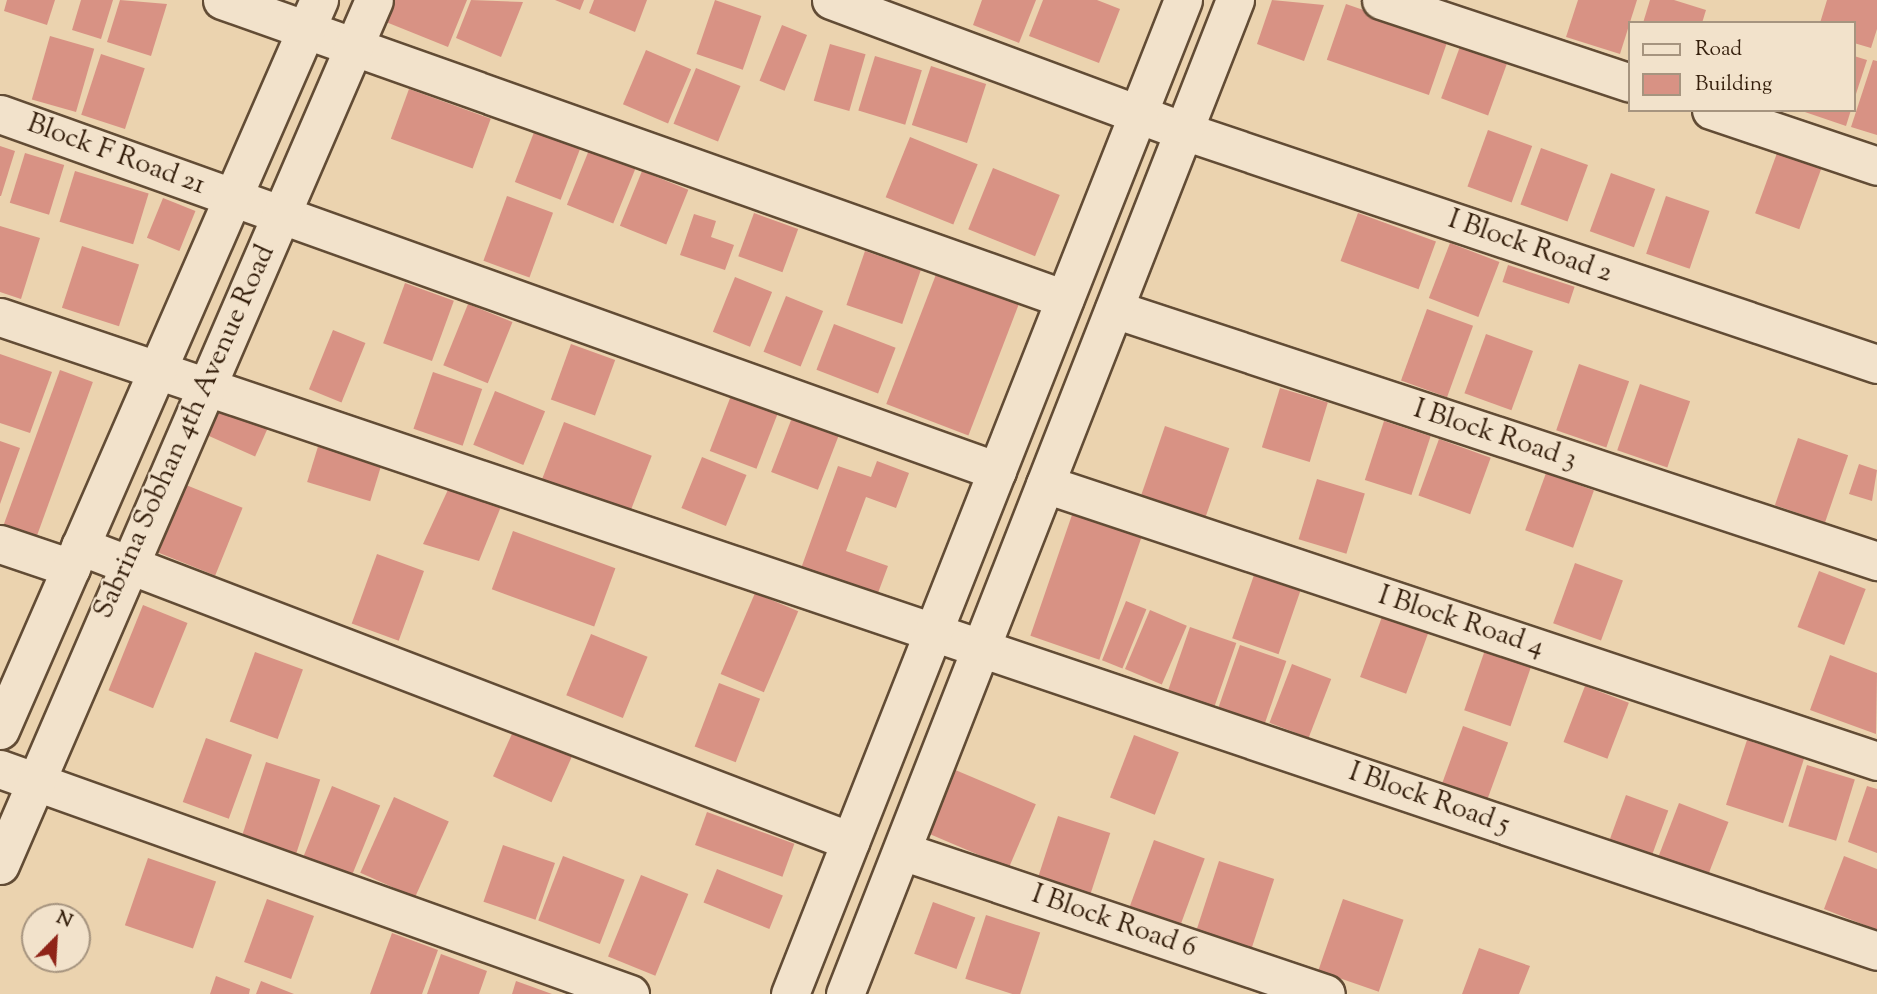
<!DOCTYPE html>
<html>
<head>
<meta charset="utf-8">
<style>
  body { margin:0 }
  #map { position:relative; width:1877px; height:994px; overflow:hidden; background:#ebd3af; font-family:"Sorts Mill Goudy",serif }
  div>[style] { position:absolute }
  .building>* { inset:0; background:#d89284; transform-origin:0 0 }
  .roads { filter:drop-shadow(2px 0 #624c35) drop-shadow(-2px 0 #624c35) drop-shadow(0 2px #624c35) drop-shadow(0 -2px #624c35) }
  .minor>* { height:37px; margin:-18.5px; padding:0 18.5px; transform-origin:18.5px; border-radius:18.5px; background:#f2e2cb }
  span { translate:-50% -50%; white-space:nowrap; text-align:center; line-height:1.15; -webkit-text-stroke:5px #f2e2cb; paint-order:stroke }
  .street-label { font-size:28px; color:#351f0c }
  .legend { position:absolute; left:1628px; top:21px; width:228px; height:91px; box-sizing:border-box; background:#f2e2cb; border:2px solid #a6947f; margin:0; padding:9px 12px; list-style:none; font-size:21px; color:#351f0c }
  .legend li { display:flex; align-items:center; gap:14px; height:35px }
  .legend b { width:35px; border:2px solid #a6947f }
  .north { position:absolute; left:21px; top:903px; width:70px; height:70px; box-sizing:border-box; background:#f2e2cb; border:2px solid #a6947f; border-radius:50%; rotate:24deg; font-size:19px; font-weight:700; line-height:28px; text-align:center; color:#351f0c }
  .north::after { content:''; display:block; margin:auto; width:24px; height:32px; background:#8f2418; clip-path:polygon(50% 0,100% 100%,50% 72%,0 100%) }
</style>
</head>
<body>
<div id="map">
  <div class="building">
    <div style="clip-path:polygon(7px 0,55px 0,47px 25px,4px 11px)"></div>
    <div style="clip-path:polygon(81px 0,113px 0,101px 39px,72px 30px)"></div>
    <div style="clip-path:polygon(120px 0,167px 4px,151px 56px,107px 42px)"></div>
    <div style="clip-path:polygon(395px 0,467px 0,448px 47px,386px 22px)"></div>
    <div style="clip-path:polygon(471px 0,523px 2px,501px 57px,456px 38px)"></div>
    <div style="clip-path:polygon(555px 0,584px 0,580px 10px)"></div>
    <div style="clip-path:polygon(594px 0,647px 0,635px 32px,589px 13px)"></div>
    <div style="left:715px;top:0;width:49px;height:57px;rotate:19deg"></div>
    <div style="clip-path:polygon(982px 0,1036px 0,1019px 43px,973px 25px)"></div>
    <div style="clip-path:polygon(1043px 0,1097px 0,1120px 9px,1099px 63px,1029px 36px)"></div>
    <div style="clip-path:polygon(1272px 0,1324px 5px,1304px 61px,1257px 44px)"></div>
    <div style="clip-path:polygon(1578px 0,1637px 0,1620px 54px,1566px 37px)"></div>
    <div style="clip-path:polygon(1650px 0,1674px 0,1706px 10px,1702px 23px,1643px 23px)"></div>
    <div style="clip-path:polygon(1827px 0,1877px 0,1877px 29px,1871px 48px,1854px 43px,1854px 23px,1820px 23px)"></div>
    <div style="left:1346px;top:4px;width:108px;height:59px;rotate:19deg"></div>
    <div style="left:782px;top:25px;width:27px;height:60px;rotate:22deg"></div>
    <div style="left:50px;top:36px;width:46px;height:66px;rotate:16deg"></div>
    <div style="left:1462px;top:41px;width:50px;height:61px;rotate:20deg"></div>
    <div style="left:830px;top:44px;width:37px;height:59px;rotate:16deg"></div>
    <div style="left:646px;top:50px;width:49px;height:59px;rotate:23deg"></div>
    <div style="left:101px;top:54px;width:46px;height:64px;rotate:18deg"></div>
    <div style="left:875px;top:56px;width:49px;height:57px;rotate:17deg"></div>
    <div style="clip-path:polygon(1854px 56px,1867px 60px,1855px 97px,1854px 97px)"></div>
    <div style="clip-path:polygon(1873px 60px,1877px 61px,1877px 135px,1851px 127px)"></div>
    <div style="left:931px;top:66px;width:58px;height:62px;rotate:18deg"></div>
    <div style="left:696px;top:68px;width:48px;height:60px;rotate:22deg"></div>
    <div style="left:409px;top:89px;width:87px;height:53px;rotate:20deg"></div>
    <div style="clip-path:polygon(1799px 110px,1851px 110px,1846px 126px)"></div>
    <div style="left:536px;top:127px;width:49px;height:59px;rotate:21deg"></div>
    <div style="left:1488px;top:130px;width:47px;height:60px;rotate:20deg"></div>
    <div style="left:910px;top:137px;width:73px;height:65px;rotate:22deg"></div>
    <div style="clip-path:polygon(0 146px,15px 151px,1px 196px,0 196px)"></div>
    <div style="left:1541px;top:148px;width:50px;height:60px;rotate:20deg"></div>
    <div style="left:589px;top:150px;width:50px;height:59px;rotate:22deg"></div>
    <div style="left:25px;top:153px;width:41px;height:52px;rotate:17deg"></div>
    <div style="left:1777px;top:153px;width:47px;height:64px;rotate:20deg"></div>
    <div style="left:993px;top:168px;width:72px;height:66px;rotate:22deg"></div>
    <div style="left:75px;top:171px;width:77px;height:53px;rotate:17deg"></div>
    <div style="left:642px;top:171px;width:50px;height:59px;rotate:22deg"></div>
    <div style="left:1611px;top:173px;width:47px;height:62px;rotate:20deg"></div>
    <div style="left:507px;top:196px;width:49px;height:69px;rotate:20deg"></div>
    <div style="left:1666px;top:196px;width:46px;height:61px;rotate:19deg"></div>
    <div style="left:163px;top:198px;width:35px;height:43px;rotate:22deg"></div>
    <div style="left:754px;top:213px;width:47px;height:46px;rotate:20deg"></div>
    <div style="left:1358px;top:213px;width:83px;height:51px;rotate:20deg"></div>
    <div style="clip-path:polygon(694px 214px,716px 221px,711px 237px,734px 245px,725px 270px,680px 255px)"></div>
    <div style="clip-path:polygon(0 226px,40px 238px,21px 299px,0 292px)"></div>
    <div style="left:1450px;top:243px;width:53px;height:59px;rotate:21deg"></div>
    <div style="left:82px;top:246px;width:60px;height:65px;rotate:18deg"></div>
    <div style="left:865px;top:251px;width:59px;height:57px;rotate:19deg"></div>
    <div style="left:940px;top:264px;width:88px;height:150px;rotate:21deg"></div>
    <div style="left:1508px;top:265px;width:70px;height:18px;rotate:18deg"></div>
    <div style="left:735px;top:277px;width:40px;height:59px;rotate:22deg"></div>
    <div style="left:405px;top:283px;width:52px;height:64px;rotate:20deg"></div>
    <div style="left:786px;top:296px;width:40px;height:60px;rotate:22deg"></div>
    <div style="left:468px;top:304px;width:48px;height:66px;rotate:22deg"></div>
    <div style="left:1427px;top:309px;width:49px;height:76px;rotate:20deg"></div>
    <div style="left:834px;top:324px;width:66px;height:49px;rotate:21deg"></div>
    <div style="left:333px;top:330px;width:35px;height:64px;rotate:22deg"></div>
    <div style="left:1486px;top:334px;width:50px;height:63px;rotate:20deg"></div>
    <div style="left:571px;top:344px;width:47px;height:59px;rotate:20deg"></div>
    <div style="clip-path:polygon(0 354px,52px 372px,30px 433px,0 423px)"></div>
    <div style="left:1579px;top:364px;width:53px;height:70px;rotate:19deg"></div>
    <div style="left:60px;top:370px;width:35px;height:166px;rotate:20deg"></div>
    <div style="left:433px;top:372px;width:52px;height:60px;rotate:19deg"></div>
    <div style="left:1640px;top:384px;width:53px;height:70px;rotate:19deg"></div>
    <div style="left:1280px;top:388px;width:50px;height:62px;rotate:17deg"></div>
    <div style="left:495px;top:391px;width:54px;height:58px;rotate:22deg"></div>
    <div style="left:732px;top:393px;width:50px;height:62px;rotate:21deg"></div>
    <div style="left:219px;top:400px;width:56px;height:37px;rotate:24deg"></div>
    <div style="left:793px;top:415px;width:50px;height:61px;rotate:21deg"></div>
    <div style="left:1384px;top:421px;width:49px;height:62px;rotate:18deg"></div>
    <div style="left:564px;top:422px;width:94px;height:61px;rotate:21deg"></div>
    <div style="left:1165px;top:426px;width:68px;height:79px;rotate:19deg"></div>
    <div style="left:1798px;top:438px;width:53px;height:71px;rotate:19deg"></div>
    <div style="left:1439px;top:439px;width:55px;height:60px;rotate:20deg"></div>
    <div style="left:320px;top:440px;width:66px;height:44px;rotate:17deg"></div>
    <div style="clip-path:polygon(0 441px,20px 448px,0 504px)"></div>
    <div style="left:702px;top:457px;width:48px;height:55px;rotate:22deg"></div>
    <div style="clip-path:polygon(877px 461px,909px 473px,896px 508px,866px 497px,846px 551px,888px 566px,875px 601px,799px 574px,838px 466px,871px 477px)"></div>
    <div style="clip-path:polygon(1859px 464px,1877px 470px,1872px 501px,1849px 494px)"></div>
    <div style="left:1546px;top:473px;width:51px;height:61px;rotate:20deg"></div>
    <div style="left:1317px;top:479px;width:50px;height:63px;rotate:17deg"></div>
    <div style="clip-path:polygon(452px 481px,504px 499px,479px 561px,423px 544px)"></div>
    <div style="left:186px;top:485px;width:61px;height:73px;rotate:22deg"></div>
    <div style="left:1073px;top:512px;width:73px;height:131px;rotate:19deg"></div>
    <div style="left:513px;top:531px;width:109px;height:62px;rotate:20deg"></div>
    <div style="left:377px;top:554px;width:50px;height:74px;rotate:20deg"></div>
    <div style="left:1575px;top:563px;width:51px;height:64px;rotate:20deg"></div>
    <div style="left:1819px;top:571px;width:50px;height:60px;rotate:21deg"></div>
    <div style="left:1254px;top:575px;width:49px;height:67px;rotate:19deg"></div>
    <div style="left:755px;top:593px;width:47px;height:88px;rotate:23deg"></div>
    <div style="left:1126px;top:601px;width:22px;height:64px;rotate:22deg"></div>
    <div style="left:143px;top:605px;width:48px;height:92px;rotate:22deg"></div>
    <div style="left:1150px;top:610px;width:40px;height:64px;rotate:23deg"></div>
    <div style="left:1383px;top:614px;width:49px;height:67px;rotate:20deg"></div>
    <div style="left:1190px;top:627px;width:49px;height:67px;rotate:19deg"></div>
    <div style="left:591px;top:634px;width:61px;height:66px;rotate:22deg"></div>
    <div style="left:1240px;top:645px;width:49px;height:67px;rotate:19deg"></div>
    <div style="left:1486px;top:647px;width:49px;height:67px;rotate:19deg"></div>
    <div style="left:255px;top:652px;width:51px;height:74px;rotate:20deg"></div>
    <div style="clip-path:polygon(1830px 655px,1877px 673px,1876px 734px,1810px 710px)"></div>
    <div style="left:1292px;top:664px;width:42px;height:63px;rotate:21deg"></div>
    <div style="left:719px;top:683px;width:44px;height:68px;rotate:21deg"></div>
    <div style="left:1585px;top:686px;width:47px;height:60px;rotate:21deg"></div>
    <div style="left:1463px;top:726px;width:48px;height:68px;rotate:20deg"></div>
    <div style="left:515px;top:727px;width:64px;height:54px;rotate:24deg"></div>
    <div style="left:1134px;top:735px;width:48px;height:67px;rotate:21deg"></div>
    <div style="left:206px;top:738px;width:49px;height:68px;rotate:20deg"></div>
    <div style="left:1747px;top:740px;width:60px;height:68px;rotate:18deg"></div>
    <div style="left:266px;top:762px;width:57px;height:81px;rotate:18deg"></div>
    <div style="left:1807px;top:765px;width:50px;height:64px;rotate:17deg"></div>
    <div style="left:953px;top:769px;width:90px;height:69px;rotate:23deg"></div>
    <div style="left:332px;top:786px;width:52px;height:81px;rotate:22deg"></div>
    <div style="clip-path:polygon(1867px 786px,1877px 789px,1877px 853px,1848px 842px)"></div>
    <div style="left:1626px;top:795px;width:45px;height:52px;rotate:20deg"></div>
    <div style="left:394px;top:797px;width:60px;height:83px;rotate:24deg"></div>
    <div style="left:1679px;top:803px;width:53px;height:57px;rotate:21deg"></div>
    <div style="left:707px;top:812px;width:93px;height:35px;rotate:20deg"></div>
    <div style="left:1058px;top:816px;width:55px;height:71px;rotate:18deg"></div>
    <div style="left:1154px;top:840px;width:54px;height:81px;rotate:20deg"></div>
    <div style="left:503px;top:845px;width:55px;height:60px;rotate:19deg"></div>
    <div style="left:563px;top:856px;width:66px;height:69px;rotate:21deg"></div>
    <div style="clip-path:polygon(1844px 856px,1877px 869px,1877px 930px,1824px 909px)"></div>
    <div style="left:148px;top:858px;width:72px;height:71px;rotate:19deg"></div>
    <div style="left:1219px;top:861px;width:58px;height:80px;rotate:18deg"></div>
    <div style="left:717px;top:869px;width:71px;height:36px;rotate:22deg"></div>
    <div style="left:641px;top:875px;width:51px;height:88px;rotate:22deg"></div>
    <div style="left:267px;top:899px;width:50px;height:67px;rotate:20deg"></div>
    <div style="left:1343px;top:899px;width:64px;height:76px;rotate:19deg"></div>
    <div style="left:933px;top:902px;width:45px;height:55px;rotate:20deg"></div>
    <div style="left:986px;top:915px;width:57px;height:67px;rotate:18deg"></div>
    <div style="clip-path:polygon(392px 933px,438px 950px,422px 994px,370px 994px)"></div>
    <div style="clip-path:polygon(1479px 948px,1530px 966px,1519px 994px,1462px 994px)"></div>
    <div style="clip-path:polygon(441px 954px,487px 971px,479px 994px,427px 994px)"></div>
    <div style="clip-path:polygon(216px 976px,250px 989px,249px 994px,210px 994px)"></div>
    <div style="clip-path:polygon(261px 981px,294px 994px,256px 994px)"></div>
    <div style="clip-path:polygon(516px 981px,552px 994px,512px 994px)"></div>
  </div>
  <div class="roads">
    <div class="minor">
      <div style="left:222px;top:0;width:894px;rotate:19.53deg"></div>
      <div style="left:831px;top:0;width:377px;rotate:20.4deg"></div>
      <div style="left:1184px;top:131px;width:731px;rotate:18.58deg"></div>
      <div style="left:1381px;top:0;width:262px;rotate:18.4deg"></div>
      <div style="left:1711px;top:110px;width:175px;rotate:18.6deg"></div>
      <div style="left:0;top:114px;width:1059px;rotate:19.7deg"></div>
      <div style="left:1114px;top:309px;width:804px;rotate:18.28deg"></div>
      <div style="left:0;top:317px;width:1981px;rotate:18.66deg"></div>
      <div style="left:1045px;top:484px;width:877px;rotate:18.41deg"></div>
      <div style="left:0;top:544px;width:75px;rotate:18.7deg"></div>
      <div style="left:80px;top:546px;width:825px;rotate:20.96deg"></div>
      <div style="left:0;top:730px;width:797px;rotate:-66.4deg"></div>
      <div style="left:0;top:769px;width:669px;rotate:19.65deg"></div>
      <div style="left:902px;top:851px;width:447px;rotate:18.6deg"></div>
      <div style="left:0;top:865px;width:942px;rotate:-66.62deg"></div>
      <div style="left:790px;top:994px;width:1069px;rotate:-68.43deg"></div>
      <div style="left:845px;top:994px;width:1068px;rotate:-68.58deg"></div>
    </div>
  </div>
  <div class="street-label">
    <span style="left:116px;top:155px;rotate:20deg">Block F Road 21</span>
    <span style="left:1530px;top:247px;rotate:19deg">I Block Road 2</span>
    <span style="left:185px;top:432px;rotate:-66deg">Sabrina Sobhan 4th Avenue Road</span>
    <span style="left:1495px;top:435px;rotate:18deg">I Block Road 3</span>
    <span style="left:1461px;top:622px;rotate:18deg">I Block Road 4</span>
    <span style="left:1429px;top:799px;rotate:19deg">I Block Road 5</span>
    <span style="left:1114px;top:922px;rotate:19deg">I Block Road 6</span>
  </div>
  <ul class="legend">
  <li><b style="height:9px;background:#f2e2cb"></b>Road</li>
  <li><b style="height:19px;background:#d89284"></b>Building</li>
  </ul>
  <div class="north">N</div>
</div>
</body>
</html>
